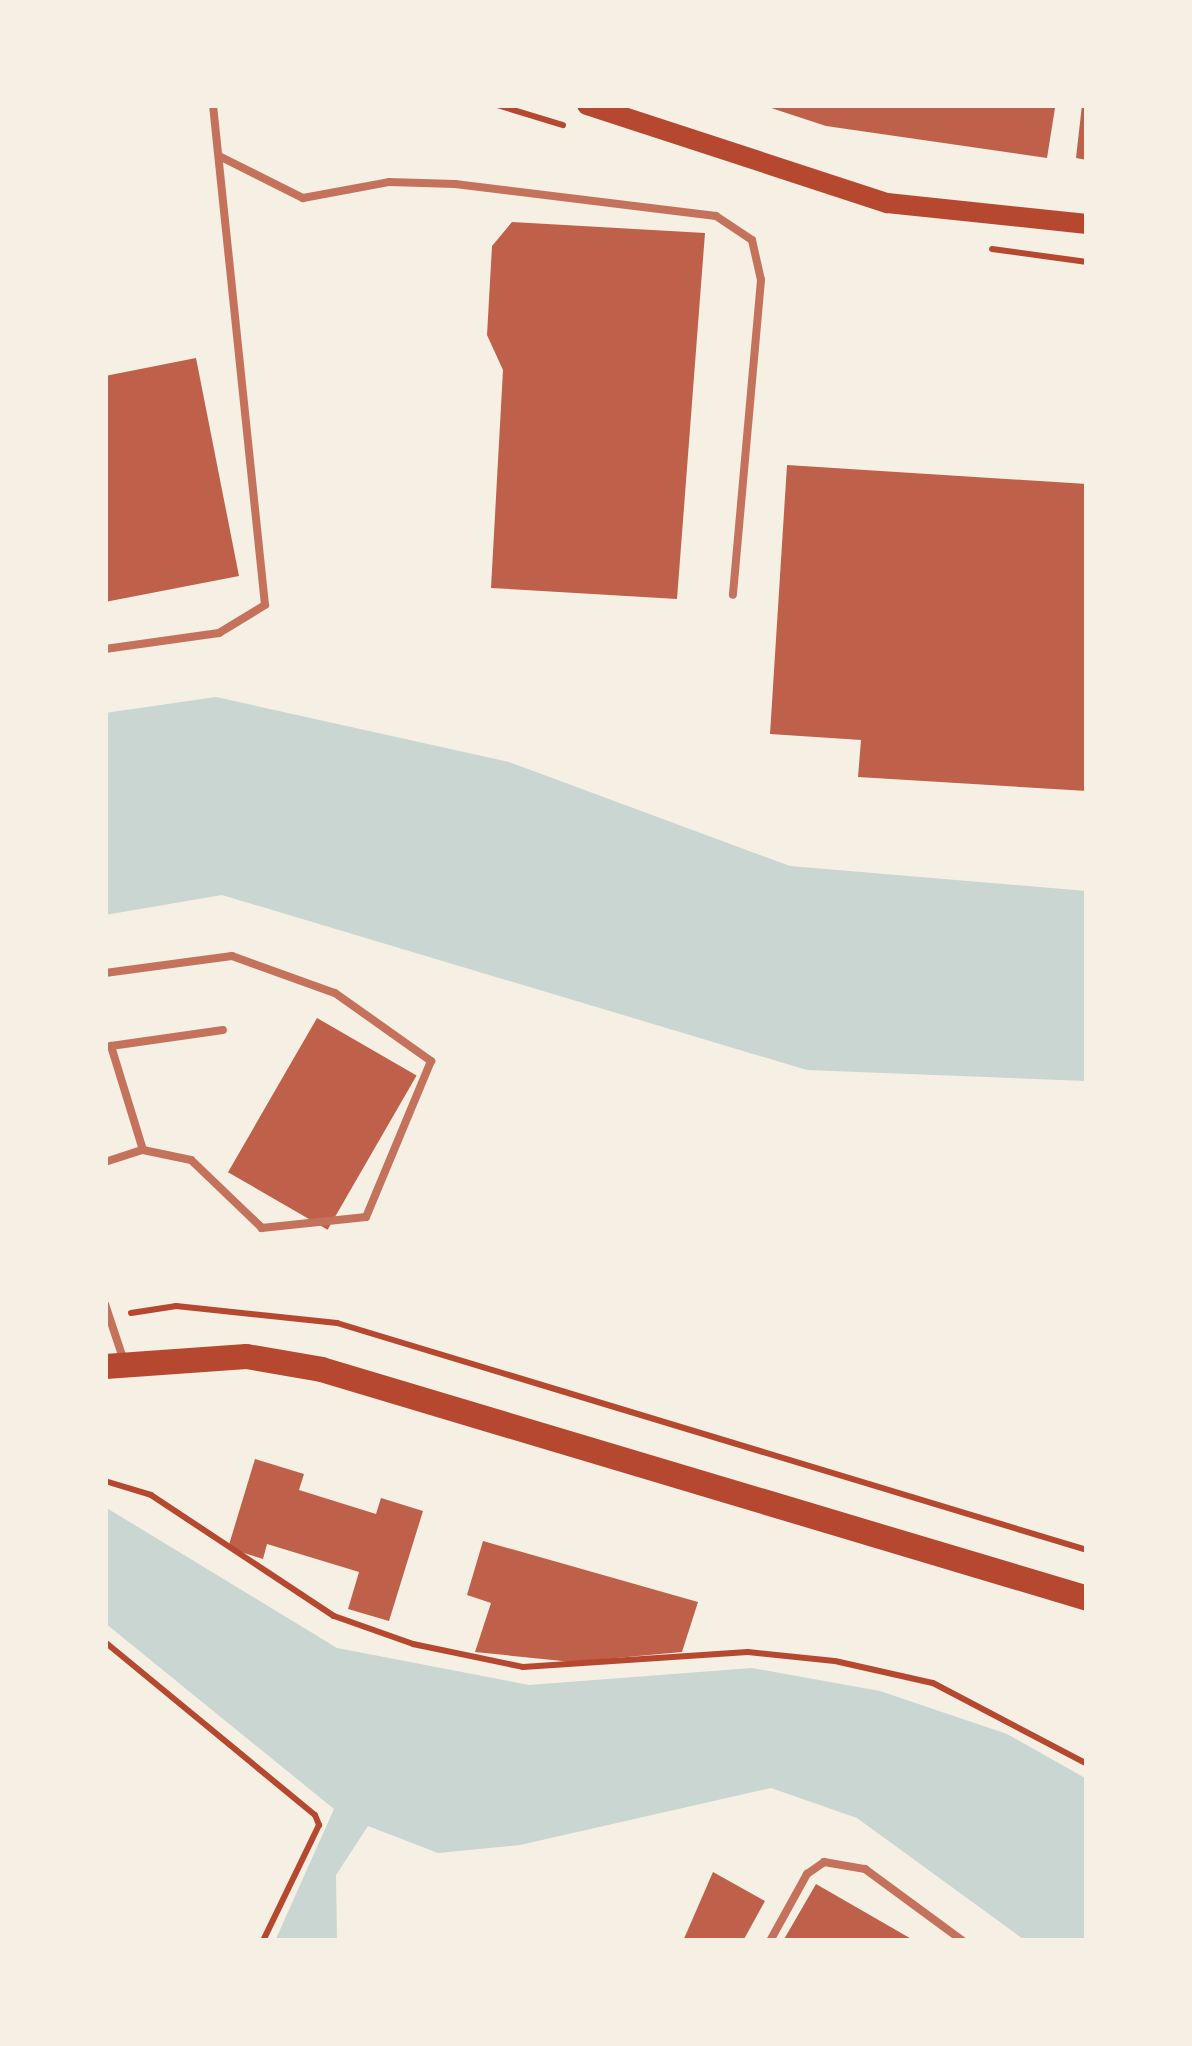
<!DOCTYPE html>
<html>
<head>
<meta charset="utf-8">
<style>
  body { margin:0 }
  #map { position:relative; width:1192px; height:2046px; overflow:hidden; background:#f6efe4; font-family:"IBM Plex Sans",sans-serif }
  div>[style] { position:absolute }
  .water>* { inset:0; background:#c9d6d2 }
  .building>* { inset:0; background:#bf614a; transform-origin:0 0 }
  .path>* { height:6px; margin:-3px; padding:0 3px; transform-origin:3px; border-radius:3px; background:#b5482f }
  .service>* { height:8px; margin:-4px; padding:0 4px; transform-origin:4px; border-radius:4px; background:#c5725c }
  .secondary>* { height:20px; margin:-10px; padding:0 10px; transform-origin:10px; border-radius:10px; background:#b5482f }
  .primary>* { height:25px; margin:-12.5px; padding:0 12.5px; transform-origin:12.5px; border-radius:12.5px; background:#b5482f }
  span { translate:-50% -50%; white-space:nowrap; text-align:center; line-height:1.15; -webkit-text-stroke:8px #f6efe4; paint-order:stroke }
  .frame { position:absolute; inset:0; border:108px solid #f6efe4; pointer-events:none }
</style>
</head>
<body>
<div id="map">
  <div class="water">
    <div style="clip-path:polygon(216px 697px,509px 762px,790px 866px,1087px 891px,1087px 1081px,807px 1070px,222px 895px,105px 915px,105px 713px)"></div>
    <div style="clip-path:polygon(105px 1507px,337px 1648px,529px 1685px,752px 1668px,880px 1691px,1007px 1734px,1087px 1779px,1087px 1941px,1023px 1939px,857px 1818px,771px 1788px,520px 1845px,438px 1853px,368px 1826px,336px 1875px,337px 1941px,275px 1941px,334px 1809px,105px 1623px)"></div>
  </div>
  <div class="building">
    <div style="clip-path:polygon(762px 105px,1047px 105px,1055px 108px,1047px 158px,826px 126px)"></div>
    <div style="clip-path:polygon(1082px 105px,1087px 105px,1087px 160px,1076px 158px)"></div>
    <div style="clip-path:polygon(512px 222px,705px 233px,677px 599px,491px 588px,503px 370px,487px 335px,492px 246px)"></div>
    <div style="clip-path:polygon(196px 358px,239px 576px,105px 602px,105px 376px)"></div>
    <div style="clip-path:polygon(787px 465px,1087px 484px,1087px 791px,858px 777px,861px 740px,770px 734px)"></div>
    <div style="left:317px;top:1018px;width:115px;height:178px;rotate:30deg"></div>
    <div style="clip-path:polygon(255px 1459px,304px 1474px,299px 1490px,376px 1514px,381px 1498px,423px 1511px,389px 1621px,348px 1609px,359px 1572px,267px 1544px,263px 1559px,228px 1548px)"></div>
    <div style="clip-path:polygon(483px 1541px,698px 1602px,682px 1652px,572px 1662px,475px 1652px,491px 1603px,467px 1595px)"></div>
    <div style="clip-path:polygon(713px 1872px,765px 1901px,743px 1941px,683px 1941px)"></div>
    <div style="clip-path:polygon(816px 1884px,915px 1941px,783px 1941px)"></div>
  </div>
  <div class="path">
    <div style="left:497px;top:105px;width:69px;rotate:16.9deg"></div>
    <div style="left:992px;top:249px;width:96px;rotate:7.8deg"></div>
    <div style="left:131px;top:1313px;width:46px;rotate:-8.8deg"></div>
    <div style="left:176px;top:1306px;width:162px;rotate:6deg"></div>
    <div style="left:337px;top:1323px;width:784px;rotate:16.84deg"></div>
    <div style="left:105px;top:1481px;width:48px;rotate:16.9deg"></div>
    <div style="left:151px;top:1495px;width:219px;rotate:33.5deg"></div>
    <div style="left:334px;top:1616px;width:84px;rotate:19.5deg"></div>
    <div style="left:413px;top:1644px;width:112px;rotate:11.8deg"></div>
    <div style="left:523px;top:1667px;width:225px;rotate:-3.8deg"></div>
    <div style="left:748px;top:1652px;width:87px;rotate:5.9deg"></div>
    <div style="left:835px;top:1661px;width:100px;rotate:12.7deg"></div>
    <div style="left:933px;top:1683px;width:174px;rotate:27.7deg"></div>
    <div style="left:105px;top:1642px;width:272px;rotate:39.5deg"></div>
    <div style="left:315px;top:1815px;width:11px;rotate:68deg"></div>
    <div style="left:319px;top:1825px;width:129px;rotate:115.8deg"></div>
  </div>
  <div class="service">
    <div style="left:219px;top:156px;width:94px;rotate:26.6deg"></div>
    <div style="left:303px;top:198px;width:87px;rotate:-10.5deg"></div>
    <div style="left:389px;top:182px;width:66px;rotate:1.7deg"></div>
    <div style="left:455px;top:184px;width:263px;rotate:7deg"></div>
    <div style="left:716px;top:216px;width:43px;rotate:33.7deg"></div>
    <div style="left:752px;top:240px;width:41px;rotate:77.3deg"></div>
    <div style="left:761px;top:280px;width:316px;rotate:95.1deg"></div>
    <div style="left:105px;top:649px;width:115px;rotate:-8deg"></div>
    <div style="left:219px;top:633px;width:54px;rotate:-31.3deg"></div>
    <div style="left:265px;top:605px;width:503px;rotate:-95.94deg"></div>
    <div style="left:105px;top:973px;width:128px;rotate:-7.6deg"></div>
    <div style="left:232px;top:956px;width:109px;rotate:19.8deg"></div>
    <div style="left:335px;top:993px;width:118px;rotate:35.3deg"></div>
    <div style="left:431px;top:1061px;width:169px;rotate:112.6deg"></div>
    <div style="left:366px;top:1217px;width:105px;rotate:174deg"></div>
    <div style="left:262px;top:1228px;width:98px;rotate:-136.2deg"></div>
    <div style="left:191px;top:1160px;width:49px;rotate:-168.2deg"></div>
    <div style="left:105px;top:1162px;width:40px;rotate:-18deg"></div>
    <div style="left:143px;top:1150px;width:109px;rotate:-107.1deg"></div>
    <div style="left:111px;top:1046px;width:113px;rotate:-8.1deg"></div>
    <div style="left:105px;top:1304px;width:60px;rotate:71.6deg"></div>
    <div style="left:770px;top:1941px;width:77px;rotate:-61.1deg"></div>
    <div style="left:807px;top:1874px;width:21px;rotate:-35deg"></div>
    <div style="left:824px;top:1862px;width:42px;rotate:9.7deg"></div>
    <div style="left:865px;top:1869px;width:122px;rotate:36.3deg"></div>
  </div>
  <div class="secondary">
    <div style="left:587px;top:105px;width:316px;rotate:18.1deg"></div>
    <div style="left:887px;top:203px;width:201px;rotate:6deg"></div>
  </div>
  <div class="primary">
    <div style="left:105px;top:1366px;width:141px;rotate:-4.1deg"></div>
    <div style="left:246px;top:1356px;width:76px;rotate:9.8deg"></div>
    <div style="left:321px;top:1369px;width:799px;rotate:16.64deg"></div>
  </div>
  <div class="frame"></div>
</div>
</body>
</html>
